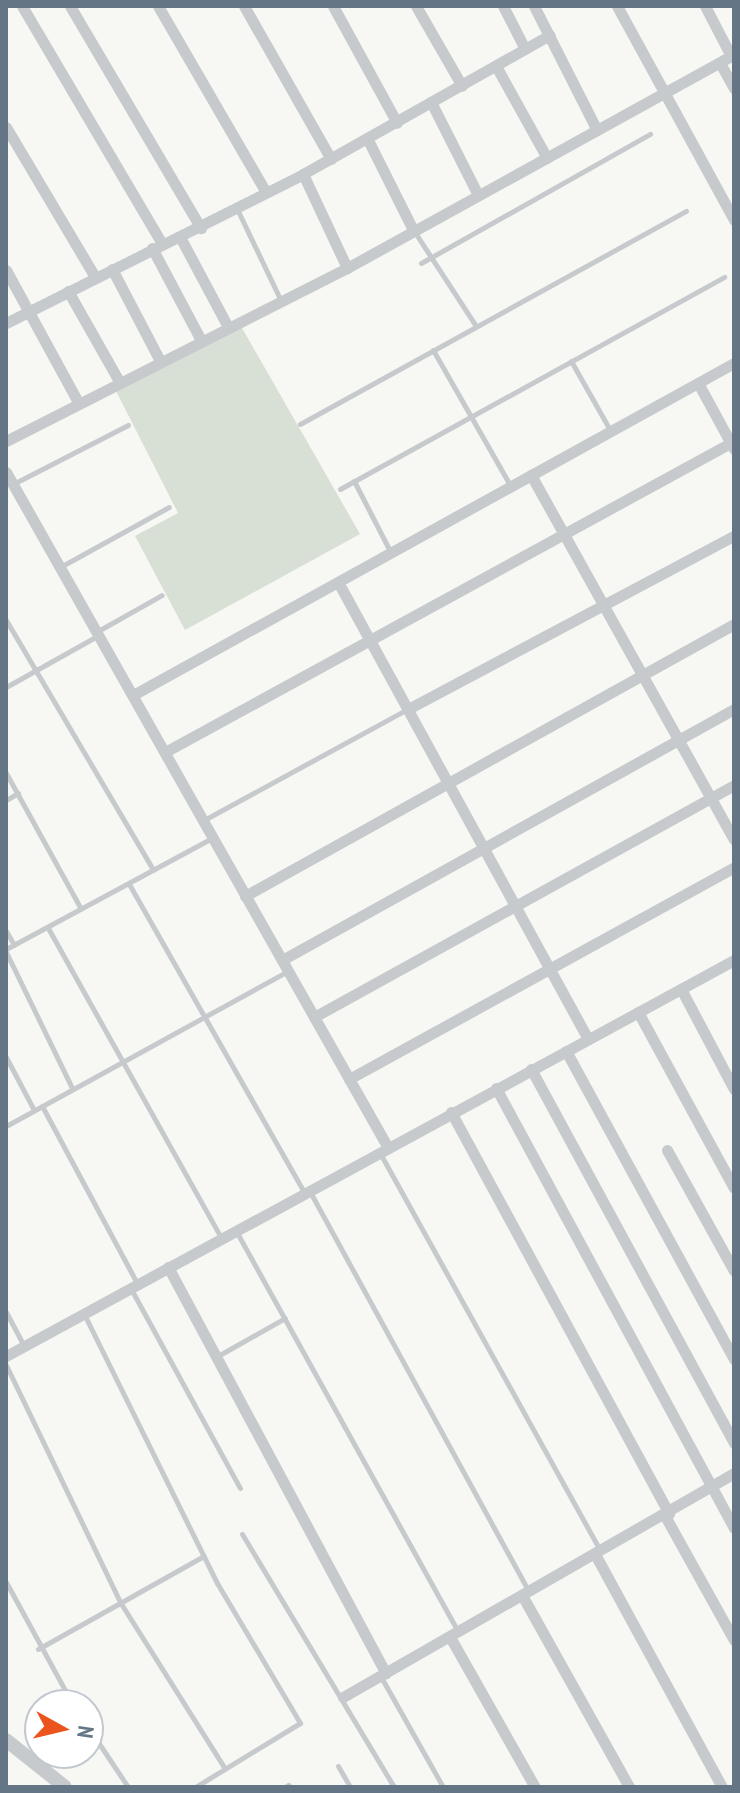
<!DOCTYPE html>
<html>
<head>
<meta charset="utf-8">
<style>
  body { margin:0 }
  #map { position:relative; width:740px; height:1793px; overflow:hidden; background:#f7f7f3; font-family:"PT Sans Narrow",sans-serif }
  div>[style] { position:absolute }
  .green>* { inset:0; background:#d8dfd4 }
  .service>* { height:5px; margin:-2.5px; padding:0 2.5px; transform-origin:2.5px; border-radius:2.5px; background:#c6cacd }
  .minor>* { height:11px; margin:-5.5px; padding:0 5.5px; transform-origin:5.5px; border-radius:5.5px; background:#c6cacd }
  .tertiary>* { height:14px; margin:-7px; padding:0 7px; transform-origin:7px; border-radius:7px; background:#c6cacd }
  span { translate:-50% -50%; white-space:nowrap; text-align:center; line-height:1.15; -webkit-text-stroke:8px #fff; paint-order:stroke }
  .frame { position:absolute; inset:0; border:8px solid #647686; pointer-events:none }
  .north { position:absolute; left:24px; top:1689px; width:80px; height:80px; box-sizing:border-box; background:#fff; border:2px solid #c1c8cf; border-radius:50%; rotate:98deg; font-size:22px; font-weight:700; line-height:32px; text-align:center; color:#647686 }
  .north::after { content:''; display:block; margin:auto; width:28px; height:36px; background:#ec541e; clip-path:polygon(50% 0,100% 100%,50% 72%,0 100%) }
</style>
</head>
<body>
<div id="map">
  <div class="green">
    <div style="clip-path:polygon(238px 321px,360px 534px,185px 630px,135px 536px,178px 513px,113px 385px)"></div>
  </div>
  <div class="service">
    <div style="left:237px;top:209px;width:102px;rotate:64.4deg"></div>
    <div style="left:414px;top:231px;width:113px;rotate:56.9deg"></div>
    <div style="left:421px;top:263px;width:263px;rotate:-29.4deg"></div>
    <div style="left:433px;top:350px;width:155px;rotate:60.3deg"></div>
    <div style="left:571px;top:361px;width:79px;rotate:60.5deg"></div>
    <div style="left:300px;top:424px;width:441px;rotate:-28.9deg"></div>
    <div style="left:354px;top:481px;width:79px;rotate:62.8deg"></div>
    <div style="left:15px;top:483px;width:127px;rotate:-27.2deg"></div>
    <div style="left:340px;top:489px;width:439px;rotate:-28.9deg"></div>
    <div style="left:62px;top:566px;width:122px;rotate:-28.9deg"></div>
    <div style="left:6px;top:620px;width:290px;rotate:59.5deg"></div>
    <div style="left:98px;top:631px;width:73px;rotate:-29.4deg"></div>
    <div style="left:6px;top:687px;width:107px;rotate:-29.2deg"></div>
    <div style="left:6px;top:773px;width:155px;rotate:61.1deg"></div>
    <div style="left:6px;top:800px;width:14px;rotate:-30deg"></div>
    <div style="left:204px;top:820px;width:230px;rotate:-28.6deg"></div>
    <div style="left:129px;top:884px;width:354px;rotate:60.4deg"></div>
    <div style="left:48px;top:928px;width:355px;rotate:60.8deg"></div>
    <div style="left:6px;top:931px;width:16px;rotate:60deg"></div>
    <div style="left:6px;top:949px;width:234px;rotate:-28.3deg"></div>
    <div style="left:6px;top:952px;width:151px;rotate:64.1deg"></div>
    <div style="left:6px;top:1057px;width:60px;rotate:62.2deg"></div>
    <div style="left:42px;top:1106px;width:201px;rotate:61.8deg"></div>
    <div style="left:6px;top:1126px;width:322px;rotate:-28.8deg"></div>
    <div style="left:381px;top:1155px;width:449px;rotate:61deg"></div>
    <div style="left:309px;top:1190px;width:458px;rotate:61.3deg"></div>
    <div style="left:236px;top:1231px;width:457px;rotate:61deg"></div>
    <div style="left:131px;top:1289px;width:227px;rotate:61.3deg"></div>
    <div style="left:6px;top:1312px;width:38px;rotate:62deg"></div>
    <div style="left:84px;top:1314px;width:300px;rotate:63.7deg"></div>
    <div style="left:217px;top:1583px;width:163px;rotate:59.3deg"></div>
    <div style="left:300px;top:1723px;width:123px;rotate:148.6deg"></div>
    <div style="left:216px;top:1357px;width:79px;rotate:-29.5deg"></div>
    <div style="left:6px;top:1365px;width:263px;rotate:64.3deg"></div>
    <div style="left:120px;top:1602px;width:197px;rotate:57.8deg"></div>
    <div style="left:242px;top:1534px;width:295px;rotate:59deg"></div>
    <div style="left:6px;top:1582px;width:140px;rotate:61.4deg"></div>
    <div style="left:38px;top:1649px;width:190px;rotate:-29.3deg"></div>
    <div style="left:381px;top:1677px;width:126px;rotate:60.6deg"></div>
    <div style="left:88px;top:1727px;width:72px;rotate:56.3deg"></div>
    <div style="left:338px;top:1766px;width:24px;rotate:60deg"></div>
    <div style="left:285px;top:1787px;width:4px;rotate:-34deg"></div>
  </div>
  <div class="minor">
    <div style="left:22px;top:6px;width:276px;rotate:59.5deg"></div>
    <div style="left:70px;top:6px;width:258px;rotate:59.5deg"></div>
    <div style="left:158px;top:6px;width:215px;rotate:59.9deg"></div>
    <div style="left:244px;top:6px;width:176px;rotate:60.4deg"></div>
    <div style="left:333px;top:6px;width:133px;rotate:61.3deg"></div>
    <div style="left:416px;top:6px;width:92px;rotate:60.1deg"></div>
    <div style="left:503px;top:6px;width:48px;rotate:62.9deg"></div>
    <div style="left:534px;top:6px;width:139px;rotate:63.1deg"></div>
    <div style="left:617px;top:6px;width:244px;rotate:61.3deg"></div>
    <div style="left:705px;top:6px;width:56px;rotate:62.5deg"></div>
    <div style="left:720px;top:63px;width:29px;rotate:61deg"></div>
    <div style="left:496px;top:66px;width:105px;rotate:61deg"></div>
    <div style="left:431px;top:102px;width:104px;rotate:63.2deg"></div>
    <div style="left:6px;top:127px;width:174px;rotate:59.3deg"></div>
    <div style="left:368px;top:140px;width:101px;rotate:63.4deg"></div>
    <div style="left:303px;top:174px;width:104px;rotate:64.9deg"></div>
    <div style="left:180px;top:237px;width:102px;rotate:61.9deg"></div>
    <div style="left:152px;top:248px;width:104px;rotate:62deg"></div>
    <div style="left:112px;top:269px;width:104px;rotate:62.4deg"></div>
    <div style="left:6px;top:270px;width:150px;rotate:61.4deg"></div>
    <div style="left:68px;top:291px;width:103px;rotate:60.5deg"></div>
    <div style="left:6px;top:323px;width:332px;rotate:-26.6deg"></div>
    <div style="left:303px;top:174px;width:283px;rotate:-29.4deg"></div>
    <div style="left:698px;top:383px;width:75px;rotate:61.4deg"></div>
    <div style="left:6px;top:441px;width:382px;rotate:-26.9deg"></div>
    <div style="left:347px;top:268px;width:442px;rotate:-28.9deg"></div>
    <div style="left:6px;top:472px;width:774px;rotate:60.52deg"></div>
    <div style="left:531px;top:475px;width:417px;rotate:60.9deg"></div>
    <div style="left:338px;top:582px;width:521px;rotate:61.32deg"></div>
    <div style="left:133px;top:695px;width:687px;rotate:-28.92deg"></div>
    <div style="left:408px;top:709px;width:369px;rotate:-28deg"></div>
    <div style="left:165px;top:752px;width:648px;rotate:-28.66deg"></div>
    <div style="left:245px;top:896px;width:560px;rotate:-29.08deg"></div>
    <div style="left:282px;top:960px;width:517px;rotate:-29.04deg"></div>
    <div style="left:681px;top:989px;width:113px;rotate:62.1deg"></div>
    <div style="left:638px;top:1012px;width:200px;rotate:61.4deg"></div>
    <div style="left:314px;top:1017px;width:480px;rotate:-28.9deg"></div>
    <div style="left:566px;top:1051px;width:351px;rotate:61.4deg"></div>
    <div style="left:531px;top:1069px;width:426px;rotate:61.5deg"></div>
    <div style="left:349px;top:1079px;width:440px;rotate:-28.8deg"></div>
    <div style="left:496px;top:1088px;width:500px;rotate:61.59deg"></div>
    <div style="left:451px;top:1112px;width:457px;rotate:61.5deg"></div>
    <div style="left:667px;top:1150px;width:138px;rotate:61deg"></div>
    <div style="left:168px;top:1267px;width:461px;rotate:61.8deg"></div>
    <div style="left:6px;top:1356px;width:829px;rotate:-28.54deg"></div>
    <div style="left:665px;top:1516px;width:142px;rotate:60.9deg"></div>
    <div style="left:596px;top:1556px;width:263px;rotate:61.4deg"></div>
    <div style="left:523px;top:1597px;width:218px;rotate:60.8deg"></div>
    <div style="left:450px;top:1637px;width:172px;rotate:60.5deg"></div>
    <div style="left:343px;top:1697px;width:451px;rotate:-29.8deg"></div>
  </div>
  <div class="tertiary">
    <div style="left:6px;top:1740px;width:75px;rotate:38.5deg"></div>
  </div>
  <div class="frame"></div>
  <div class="north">N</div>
</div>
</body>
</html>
